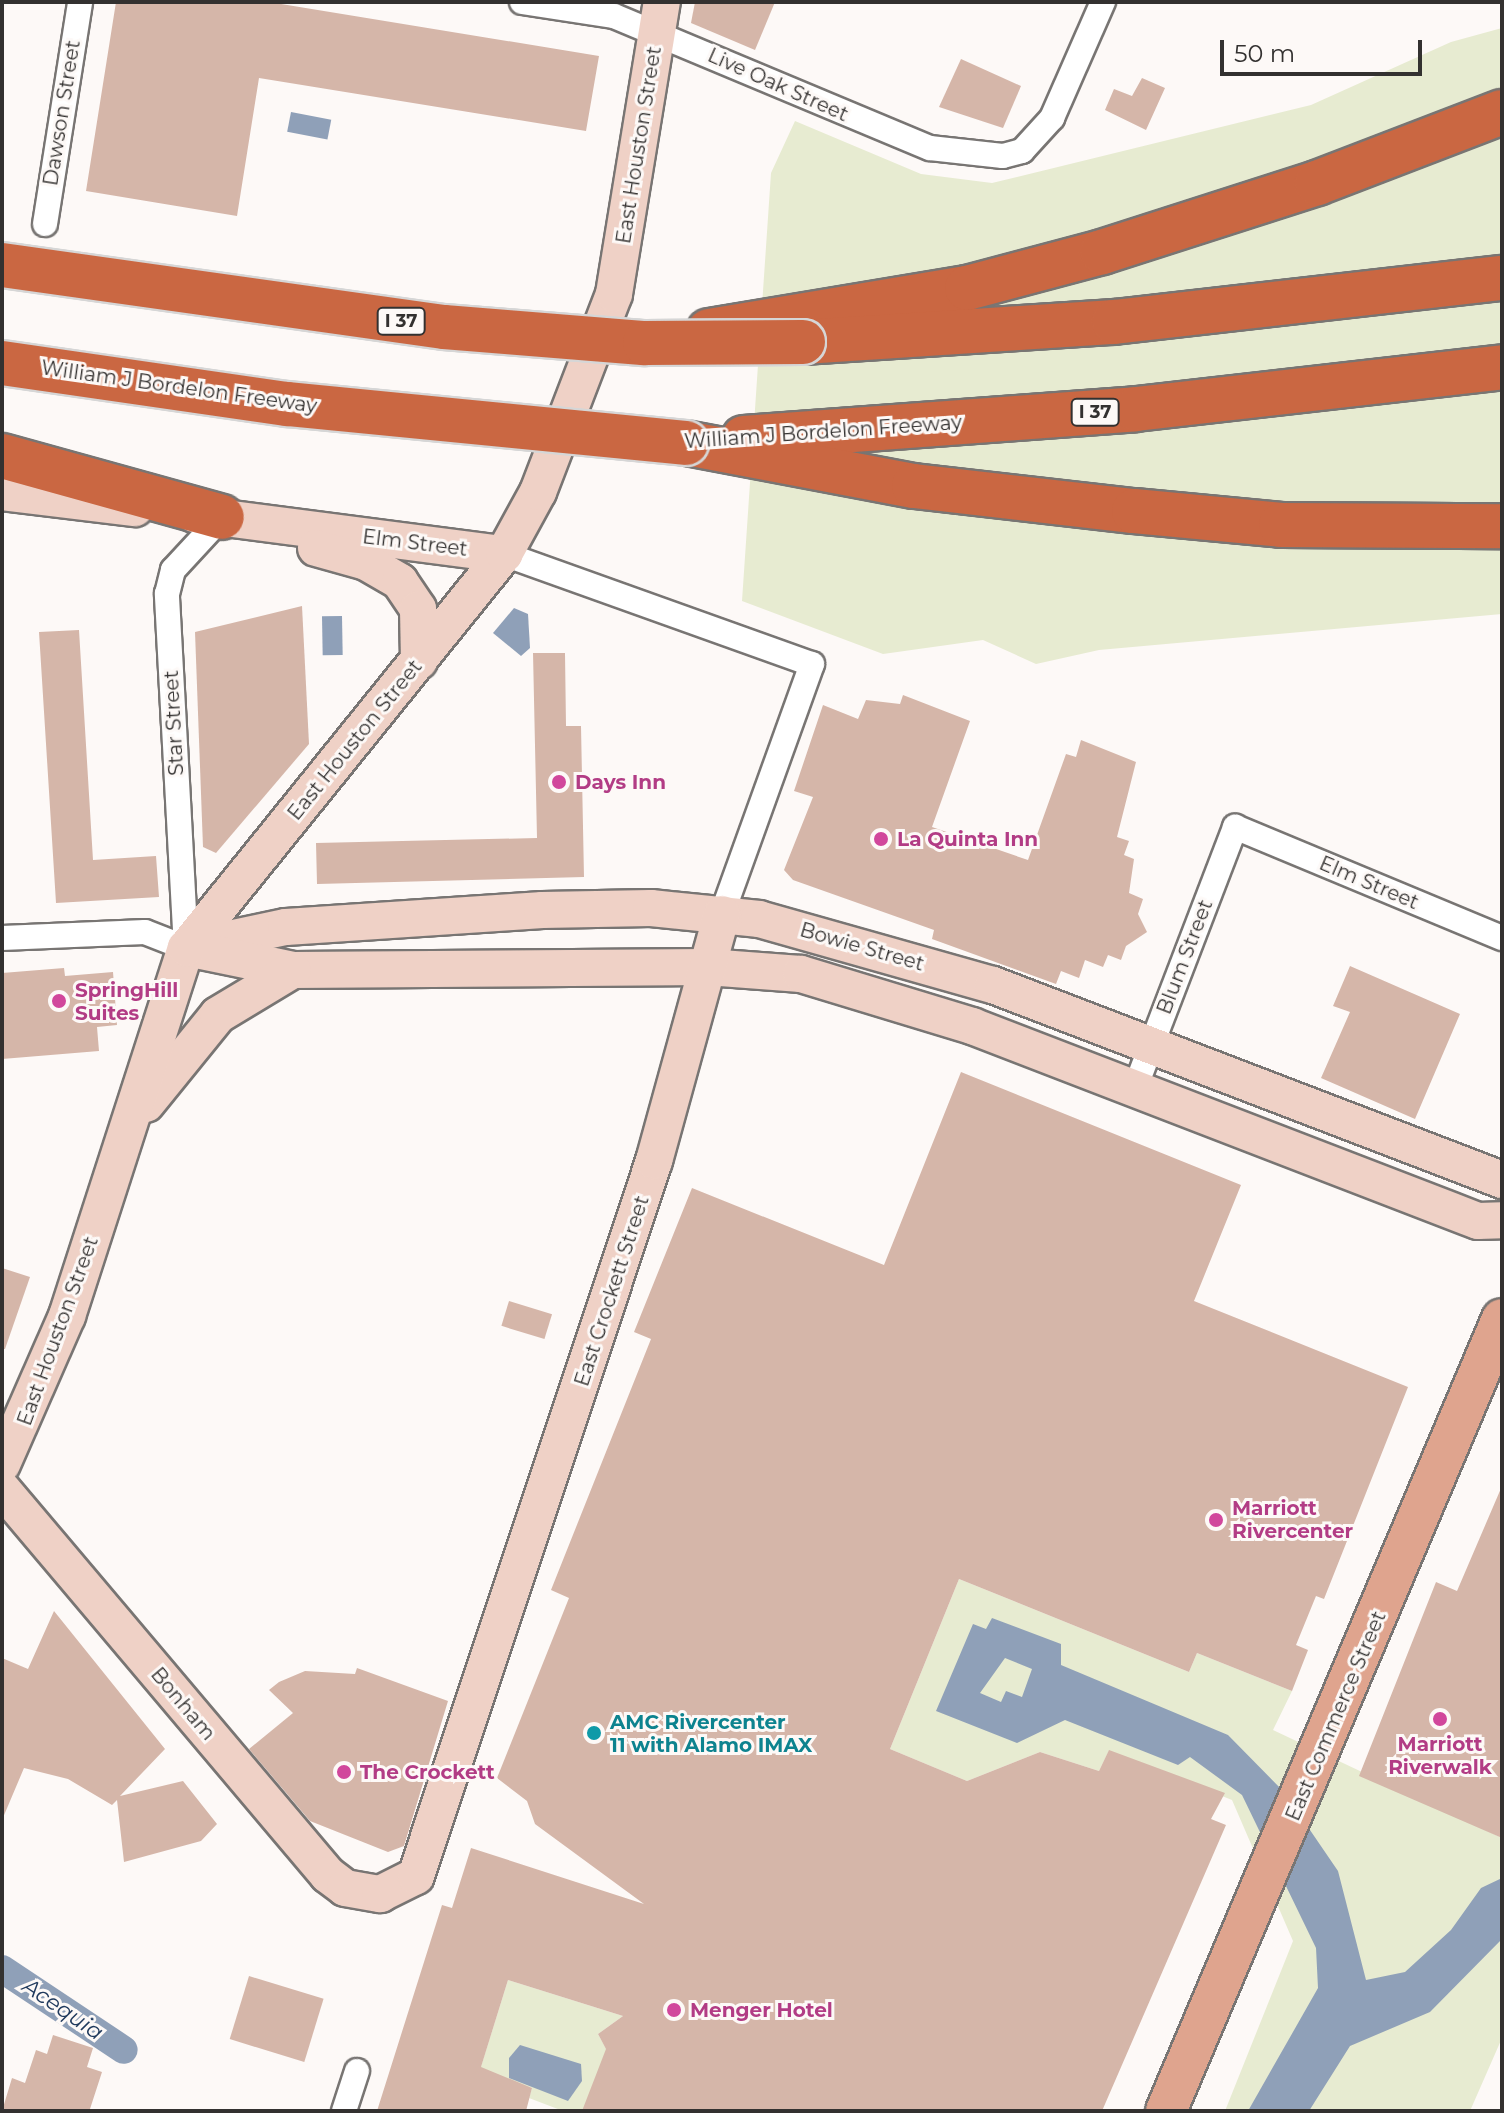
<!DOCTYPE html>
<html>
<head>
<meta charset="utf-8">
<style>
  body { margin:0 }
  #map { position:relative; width:1504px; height:2113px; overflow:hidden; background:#fdf9f7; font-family:Montserrat,sans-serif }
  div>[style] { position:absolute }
  .green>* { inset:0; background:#e7ebd1 }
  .water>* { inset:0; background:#8fa0b8; transform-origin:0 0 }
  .canal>* { height:28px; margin:-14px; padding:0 14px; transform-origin:14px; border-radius:14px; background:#8fa0b8 }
  .building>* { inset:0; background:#d5b6a9; transform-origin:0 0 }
  .roads { filter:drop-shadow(2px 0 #787573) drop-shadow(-2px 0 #787573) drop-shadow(0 2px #787573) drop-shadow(0 -2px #787573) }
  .street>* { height:24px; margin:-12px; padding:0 12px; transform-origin:12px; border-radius:12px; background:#fff }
  .secondary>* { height:36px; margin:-18px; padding:0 18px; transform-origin:18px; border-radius:18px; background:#efd1c6 }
  .primary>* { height:40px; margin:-20px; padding:0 20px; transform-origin:20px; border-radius:20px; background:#dfa48e }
  .highway>* { height:44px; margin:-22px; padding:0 22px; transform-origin:22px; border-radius:22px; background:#ca6742 }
  .bridges { filter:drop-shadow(2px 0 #d6d6d6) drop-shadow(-2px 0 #d6d6d6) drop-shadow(0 2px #d6d6d6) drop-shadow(0 -2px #d6d6d6) }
  .highway-bridge>* { height:44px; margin:-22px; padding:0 22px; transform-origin:22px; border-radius:22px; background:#ca6742 }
  .dots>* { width:22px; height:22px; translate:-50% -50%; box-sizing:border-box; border:4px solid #fdf9f7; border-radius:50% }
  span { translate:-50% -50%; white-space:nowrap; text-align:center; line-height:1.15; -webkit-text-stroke:6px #fdf9f7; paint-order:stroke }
  .shield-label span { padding:2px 6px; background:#fdf9f7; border:2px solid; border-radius:6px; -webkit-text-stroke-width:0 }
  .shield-label { font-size:18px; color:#333130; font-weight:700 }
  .street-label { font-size:20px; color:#333130 }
  .hotel-label { font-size:20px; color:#b23c85; font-weight:700 }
  .left { translate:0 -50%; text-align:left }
  .culture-label { font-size:20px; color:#0d838f; font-weight:700 }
  .water-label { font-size:22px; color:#203a5d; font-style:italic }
  .frame { position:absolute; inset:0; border:4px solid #333130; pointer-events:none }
  .scale { position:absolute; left:1220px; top:40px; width:202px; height:36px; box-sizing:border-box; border:4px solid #333130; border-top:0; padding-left:10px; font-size:24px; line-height:28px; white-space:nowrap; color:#333130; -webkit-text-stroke:6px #fdf9f7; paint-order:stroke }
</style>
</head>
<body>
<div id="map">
  <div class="green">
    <div style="clip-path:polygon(1502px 28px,1502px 614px,1099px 650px,1036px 664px,983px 640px,883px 654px,742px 601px,771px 173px,795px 121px,921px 174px,992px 183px,1311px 105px,1451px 42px)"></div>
    <div style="clip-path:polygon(959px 1579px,1189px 1672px,1197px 1653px,1292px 1691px,1273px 1730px,1502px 1838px,1502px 2038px,1470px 2111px,1225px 2111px,1293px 1941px,1232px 1800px,1109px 1751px,1099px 1771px,1040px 1752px,967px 1781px,890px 1749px)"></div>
    <div style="clip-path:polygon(508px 1980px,623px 2016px,598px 2034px,614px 2063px,582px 2111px,563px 2111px,529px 2098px,532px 2088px,479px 2073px)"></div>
  </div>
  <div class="water">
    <div style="left:291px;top:112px;width:41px;height:20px;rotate:11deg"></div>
    <div style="clip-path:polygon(514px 608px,528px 614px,530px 648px,521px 656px,493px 633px)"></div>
    <div style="left:342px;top:616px;width:39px;height:20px;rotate:89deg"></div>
    <div style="clip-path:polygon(evenodd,992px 1618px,1061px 1644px,1061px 1665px,1228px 1735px,1284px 1792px,1338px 1871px,1366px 1980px,1405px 1972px,1451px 1930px,1481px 1888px,1502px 1878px,1502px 1939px,1430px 2012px,1350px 2046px,1309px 2111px,1248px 2111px,1318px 1988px,1316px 1948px,1242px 1795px,1190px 1757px,1178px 1765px,1065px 1720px,1017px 1743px,936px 1711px,973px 1624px,986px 1629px,992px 1618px,1005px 1658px,1032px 1669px,1022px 1697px,1006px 1691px,1001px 1702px,980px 1693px,1005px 1658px)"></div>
    <div style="clip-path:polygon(520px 2045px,581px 2064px,582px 2081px,568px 2101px,509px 2078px,509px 2058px)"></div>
  </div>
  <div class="canal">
    <div style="left:2px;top:1969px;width:146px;rotate:33.6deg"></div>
  </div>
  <div class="building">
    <div style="clip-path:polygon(116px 2px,269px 2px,599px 56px,586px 131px,259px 78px,237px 216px,86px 191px)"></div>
    <div style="clip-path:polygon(695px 2px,775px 2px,755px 50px,691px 23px)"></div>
    <div style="clip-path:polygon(961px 59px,1021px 86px,1003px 128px,939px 107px)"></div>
    <div style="clip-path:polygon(1142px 78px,1165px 88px,1146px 130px,1105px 110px,1114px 89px,1132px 96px)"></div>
    <div style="clip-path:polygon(302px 606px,309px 744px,216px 853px,203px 847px,195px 632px)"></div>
    <div style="clip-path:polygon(79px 630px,93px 860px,156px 856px,159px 897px,56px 903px,39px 632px)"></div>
    <div style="clip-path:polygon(533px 653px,565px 653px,566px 726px,581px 726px,584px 877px,317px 884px,316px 843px,537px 838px)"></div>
    <div style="clip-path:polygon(903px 695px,970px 721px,932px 827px,1028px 860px,1066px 754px,1076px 757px,1081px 740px,1136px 762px,1117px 837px,1129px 841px,1124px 855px,1134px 859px,1129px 893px,1143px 899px,1138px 914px,1147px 932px,1126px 946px,1121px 960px,1108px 955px,1103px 967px,1085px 960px,1079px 978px,1061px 971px,1056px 984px,932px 939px,934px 930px,793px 880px,784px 870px,813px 797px,794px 791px,823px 705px,858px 719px,866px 700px,900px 704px)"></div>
    <div style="clip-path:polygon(1350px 966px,1460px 1014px,1415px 1119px,1321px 1078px,1350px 1012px,1333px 1006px)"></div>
    <div style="clip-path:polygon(64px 968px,65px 976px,113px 972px,117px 1025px,97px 1027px,99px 1051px,2px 1059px,2px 973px)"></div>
    <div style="clip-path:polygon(961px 1072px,1241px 1185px,1194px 1301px,1408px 1387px,1324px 1599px,1316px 1596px,1296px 1645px,1308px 1650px,1292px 1691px,1197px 1653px,1189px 1672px,959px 1579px,890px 1749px,967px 1781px,1040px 1752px,1099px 1771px,1109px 1750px,1225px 1793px,1211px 1819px,1226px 1825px,1102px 2111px,582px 2111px,606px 2049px,598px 2034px,623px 2016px,508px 1980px,481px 2067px,532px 2088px,526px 2111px,377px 2111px,442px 1905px,452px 1908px,471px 1848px,644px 1904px,535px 1824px,527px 1801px,497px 1778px,569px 1598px,551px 1590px,651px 1339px,634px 1332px,692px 1188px,884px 1265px)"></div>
    <div style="clip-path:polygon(2px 1268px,30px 1277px,5px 1349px,2px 1349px)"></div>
    <div style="left:509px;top:1301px;width:45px;height:26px;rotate:17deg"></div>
    <div style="clip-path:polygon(1502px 1486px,1502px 1838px,1359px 1776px,1436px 1582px,1457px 1591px)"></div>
    <div style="clip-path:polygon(54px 1611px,165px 1749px,120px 1796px,183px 1781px,217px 1824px,201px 1841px,124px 1862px,117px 1800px,112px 1805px,68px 1779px,24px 1768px,2px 1820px,2px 1658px,28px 1669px)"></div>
    <div style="clip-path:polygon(357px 1668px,448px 1701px,404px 1846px,388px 1852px,310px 1821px,249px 1749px,293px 1713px,269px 1690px,279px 1682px,305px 1671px,355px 1674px)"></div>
    <div style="left:249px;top:1976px;width:78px;height:66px;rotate:17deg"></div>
    <div style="clip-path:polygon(53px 2035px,93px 2048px,87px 2067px,102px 2072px,90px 2109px,2px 2111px,12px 2078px,25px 2083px,36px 2050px,47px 2054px)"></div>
  </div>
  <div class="roads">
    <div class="street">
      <div style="left:522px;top:2px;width:93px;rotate:8.7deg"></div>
      <div style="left:614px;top:16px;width:342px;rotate:22.7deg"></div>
      <div style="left:930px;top:148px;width:73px;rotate:6.3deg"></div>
      <div style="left:1003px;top:156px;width:20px;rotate:-15deg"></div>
      <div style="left:1022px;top:151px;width:45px;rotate:-47.7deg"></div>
      <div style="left:1052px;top:118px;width:127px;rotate:-66.3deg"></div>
      <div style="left:45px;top:224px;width:225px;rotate:-81deg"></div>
      <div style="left:504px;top:554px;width:327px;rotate:19.7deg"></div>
      <div style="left:812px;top:664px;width:266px;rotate:109.8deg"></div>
      <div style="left:2px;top:938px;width:143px;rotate:-2.4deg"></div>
      <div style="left:145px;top:932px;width:44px;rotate:21.3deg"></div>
      <div style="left:186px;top:948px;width:355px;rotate:-93.1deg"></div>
      <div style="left:167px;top:594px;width:25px;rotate:-76deg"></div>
      <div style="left:173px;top:570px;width:72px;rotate:-47.2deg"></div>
      <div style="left:1135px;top:1088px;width:280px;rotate:-69deg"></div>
      <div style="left:1235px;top:827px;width:289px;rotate:22.6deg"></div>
      <div style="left:344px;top:2111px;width:42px;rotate:-72deg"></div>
    </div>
    <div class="secondary">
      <div style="left:2px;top:492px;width:134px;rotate:6.9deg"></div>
      <div style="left:194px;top:514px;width:313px;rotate:7.4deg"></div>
      <div style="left:316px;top:548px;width:52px;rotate:15.6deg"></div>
      <div style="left:366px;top:562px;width:39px;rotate:30deg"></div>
      <div style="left:400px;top:582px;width:32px;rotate:56deg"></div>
      <div style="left:418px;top:609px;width:52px;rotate:88.9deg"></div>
      <div style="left:186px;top:948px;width:102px;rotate:-11.9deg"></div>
      <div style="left:286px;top:927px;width:257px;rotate:-3.8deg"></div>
      <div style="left:542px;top:910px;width:109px;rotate:-1.1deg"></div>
      <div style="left:651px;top:908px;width:109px;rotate:5.8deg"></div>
      <div style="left:759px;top:919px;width:243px;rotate:15.8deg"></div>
      <div style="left:993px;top:985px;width:545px;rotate:20.96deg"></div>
      <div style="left:192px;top:949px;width:103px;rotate:11.7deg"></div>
      <div style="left:293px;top:970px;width:414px;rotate:-0.4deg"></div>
      <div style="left:707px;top:967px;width:94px;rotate:4.3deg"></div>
      <div style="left:801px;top:974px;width:179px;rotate:16.9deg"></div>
      <div style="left:972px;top:1026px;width:542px;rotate:21.08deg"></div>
      <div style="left:1478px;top:1221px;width:24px;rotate:-2deg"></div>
      <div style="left:146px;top:1104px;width:114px;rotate:-51deg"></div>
      <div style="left:218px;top:1015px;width:87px;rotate:-31deg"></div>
      <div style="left:2px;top:1464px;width:162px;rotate:-66.3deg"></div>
      <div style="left:67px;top:1316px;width:387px;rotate:-72.1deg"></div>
      <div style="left:186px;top:948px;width:506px;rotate:-51.09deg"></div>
      <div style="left:504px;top:554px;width:71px;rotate:-61.3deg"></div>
      <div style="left:538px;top:492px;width:212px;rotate:-69deg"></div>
      <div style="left:614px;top:294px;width:296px;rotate:-80.7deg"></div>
      <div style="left:2px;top:1489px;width:505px;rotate:49.82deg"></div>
      <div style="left:328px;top:1875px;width:21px;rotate:37deg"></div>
      <div style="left:345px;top:1888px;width:36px;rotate:10deg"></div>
      <div style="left:380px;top:1894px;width:40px;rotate:-26.6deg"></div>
      <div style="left:416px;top:1876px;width:754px;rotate:-71.59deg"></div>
      <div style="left:654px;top:1161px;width:256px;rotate:-74.6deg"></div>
    </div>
    <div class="primary">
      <div style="left:1166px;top:2111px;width:860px;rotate:-67.01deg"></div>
    </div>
    <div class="highway">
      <div style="left:709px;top:331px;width:262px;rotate:-9.5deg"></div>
      <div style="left:967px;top:288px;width:140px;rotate:-14.9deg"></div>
      <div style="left:1102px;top:252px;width:226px;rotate:-17.8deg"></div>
      <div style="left:1317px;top:183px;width:198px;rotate:-21deg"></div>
      <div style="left:803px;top:342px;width:312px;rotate:-3.7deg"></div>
      <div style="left:1114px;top:322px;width:390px;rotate:-6.5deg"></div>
      <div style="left:744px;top:438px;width:393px;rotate:-4.2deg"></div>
      <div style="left:1136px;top:409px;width:368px;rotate:-6.5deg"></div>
      <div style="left:686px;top:443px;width:232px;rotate:10.7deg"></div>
      <div style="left:914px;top:486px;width:221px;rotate:6.5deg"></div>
      <div style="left:1134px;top:511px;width:148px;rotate:5.4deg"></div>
      <div style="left:1281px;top:525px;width:221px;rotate:0.3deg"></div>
      <div style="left:2px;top:456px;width:228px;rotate:15.5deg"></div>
    </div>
  </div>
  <div class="bridges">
    <div class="highway-bridge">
      <div style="left:2px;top:265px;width:446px;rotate:8deg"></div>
      <div style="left:444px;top:327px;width:202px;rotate:4.6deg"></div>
      <div style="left:645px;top:343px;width:158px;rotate:-0.4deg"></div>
      <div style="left:2px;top:363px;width:289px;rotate:8.2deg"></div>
      <div style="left:288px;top:404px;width:400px;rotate:5.6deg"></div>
    </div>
  </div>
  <div class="dots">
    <div style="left:559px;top:782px;background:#d1479c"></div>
    <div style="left:881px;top:839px;background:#d1479c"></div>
    <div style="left:59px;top:1001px;background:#d1479c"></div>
    <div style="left:1216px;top:1520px;background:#d1479c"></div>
    <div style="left:1440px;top:1719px;background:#d1479c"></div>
    <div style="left:594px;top:1733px;background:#0f9aa8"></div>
    <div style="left:344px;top:1772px;background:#d1479c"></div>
    <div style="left:674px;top:2010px;background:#d1479c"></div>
  </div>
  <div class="shield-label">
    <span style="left:401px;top:321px">I 37</span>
    <span style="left:1095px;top:412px">I 37</span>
  </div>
  <div class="street-label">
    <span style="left:778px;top:85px;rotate:24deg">Live Oak Street</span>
    <span style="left:62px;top:113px;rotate:-81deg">Dawson Street</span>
    <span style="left:639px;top:145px;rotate:-81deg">East Houston Street</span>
    <span style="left:179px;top:387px;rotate:8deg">William J Bordelon Freeway</span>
    <span style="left:823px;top:432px;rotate:-4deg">William J Bordelon Freeway</span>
    <span style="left:415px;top:543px;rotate:7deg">Elm Street</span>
    <span style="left:174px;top:723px;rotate:-93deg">Star Street</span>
    <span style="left:355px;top:740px;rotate:-51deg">East Houston Street</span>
    <span style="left:1369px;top:883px;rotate:23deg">Elm Street</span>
    <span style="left:862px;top:947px;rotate:16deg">Bowie Street</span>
    <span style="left:1185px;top:957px;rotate:-69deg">Blum Street</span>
    <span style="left:612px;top:1291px;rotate:-72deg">East Crockett Street</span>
    <span style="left:58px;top:1331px;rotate:-70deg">East Houston Street</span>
    <span style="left:183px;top:1704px;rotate:50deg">Bonham</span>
    <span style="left:1336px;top:1716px;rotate:-67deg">East Commerce Street</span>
  </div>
  <div class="hotel-label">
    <span class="left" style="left:575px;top:782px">Days Inn</span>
    <span class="left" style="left:897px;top:839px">La Quinta Inn</span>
    <span class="left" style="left:75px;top:1002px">SpringHill<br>Suites</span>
    <span class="left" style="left:1232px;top:1520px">Marriott<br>Rivercenter</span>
    <span style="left:1440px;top:1756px">Marriott<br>Riverwalk</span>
    <span class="left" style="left:360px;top:1772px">The Crockett</span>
    <span class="left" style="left:690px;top:2010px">Menger Hotel</span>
  </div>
  <div class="culture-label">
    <span class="left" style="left:610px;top:1734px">AMC Rivercenter<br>11 with Alamo IMAX</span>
  </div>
  <div class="water-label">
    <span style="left:63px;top:2009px;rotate:34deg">Acequia</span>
  </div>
  <div class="frame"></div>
  <div class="scale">50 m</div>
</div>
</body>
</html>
